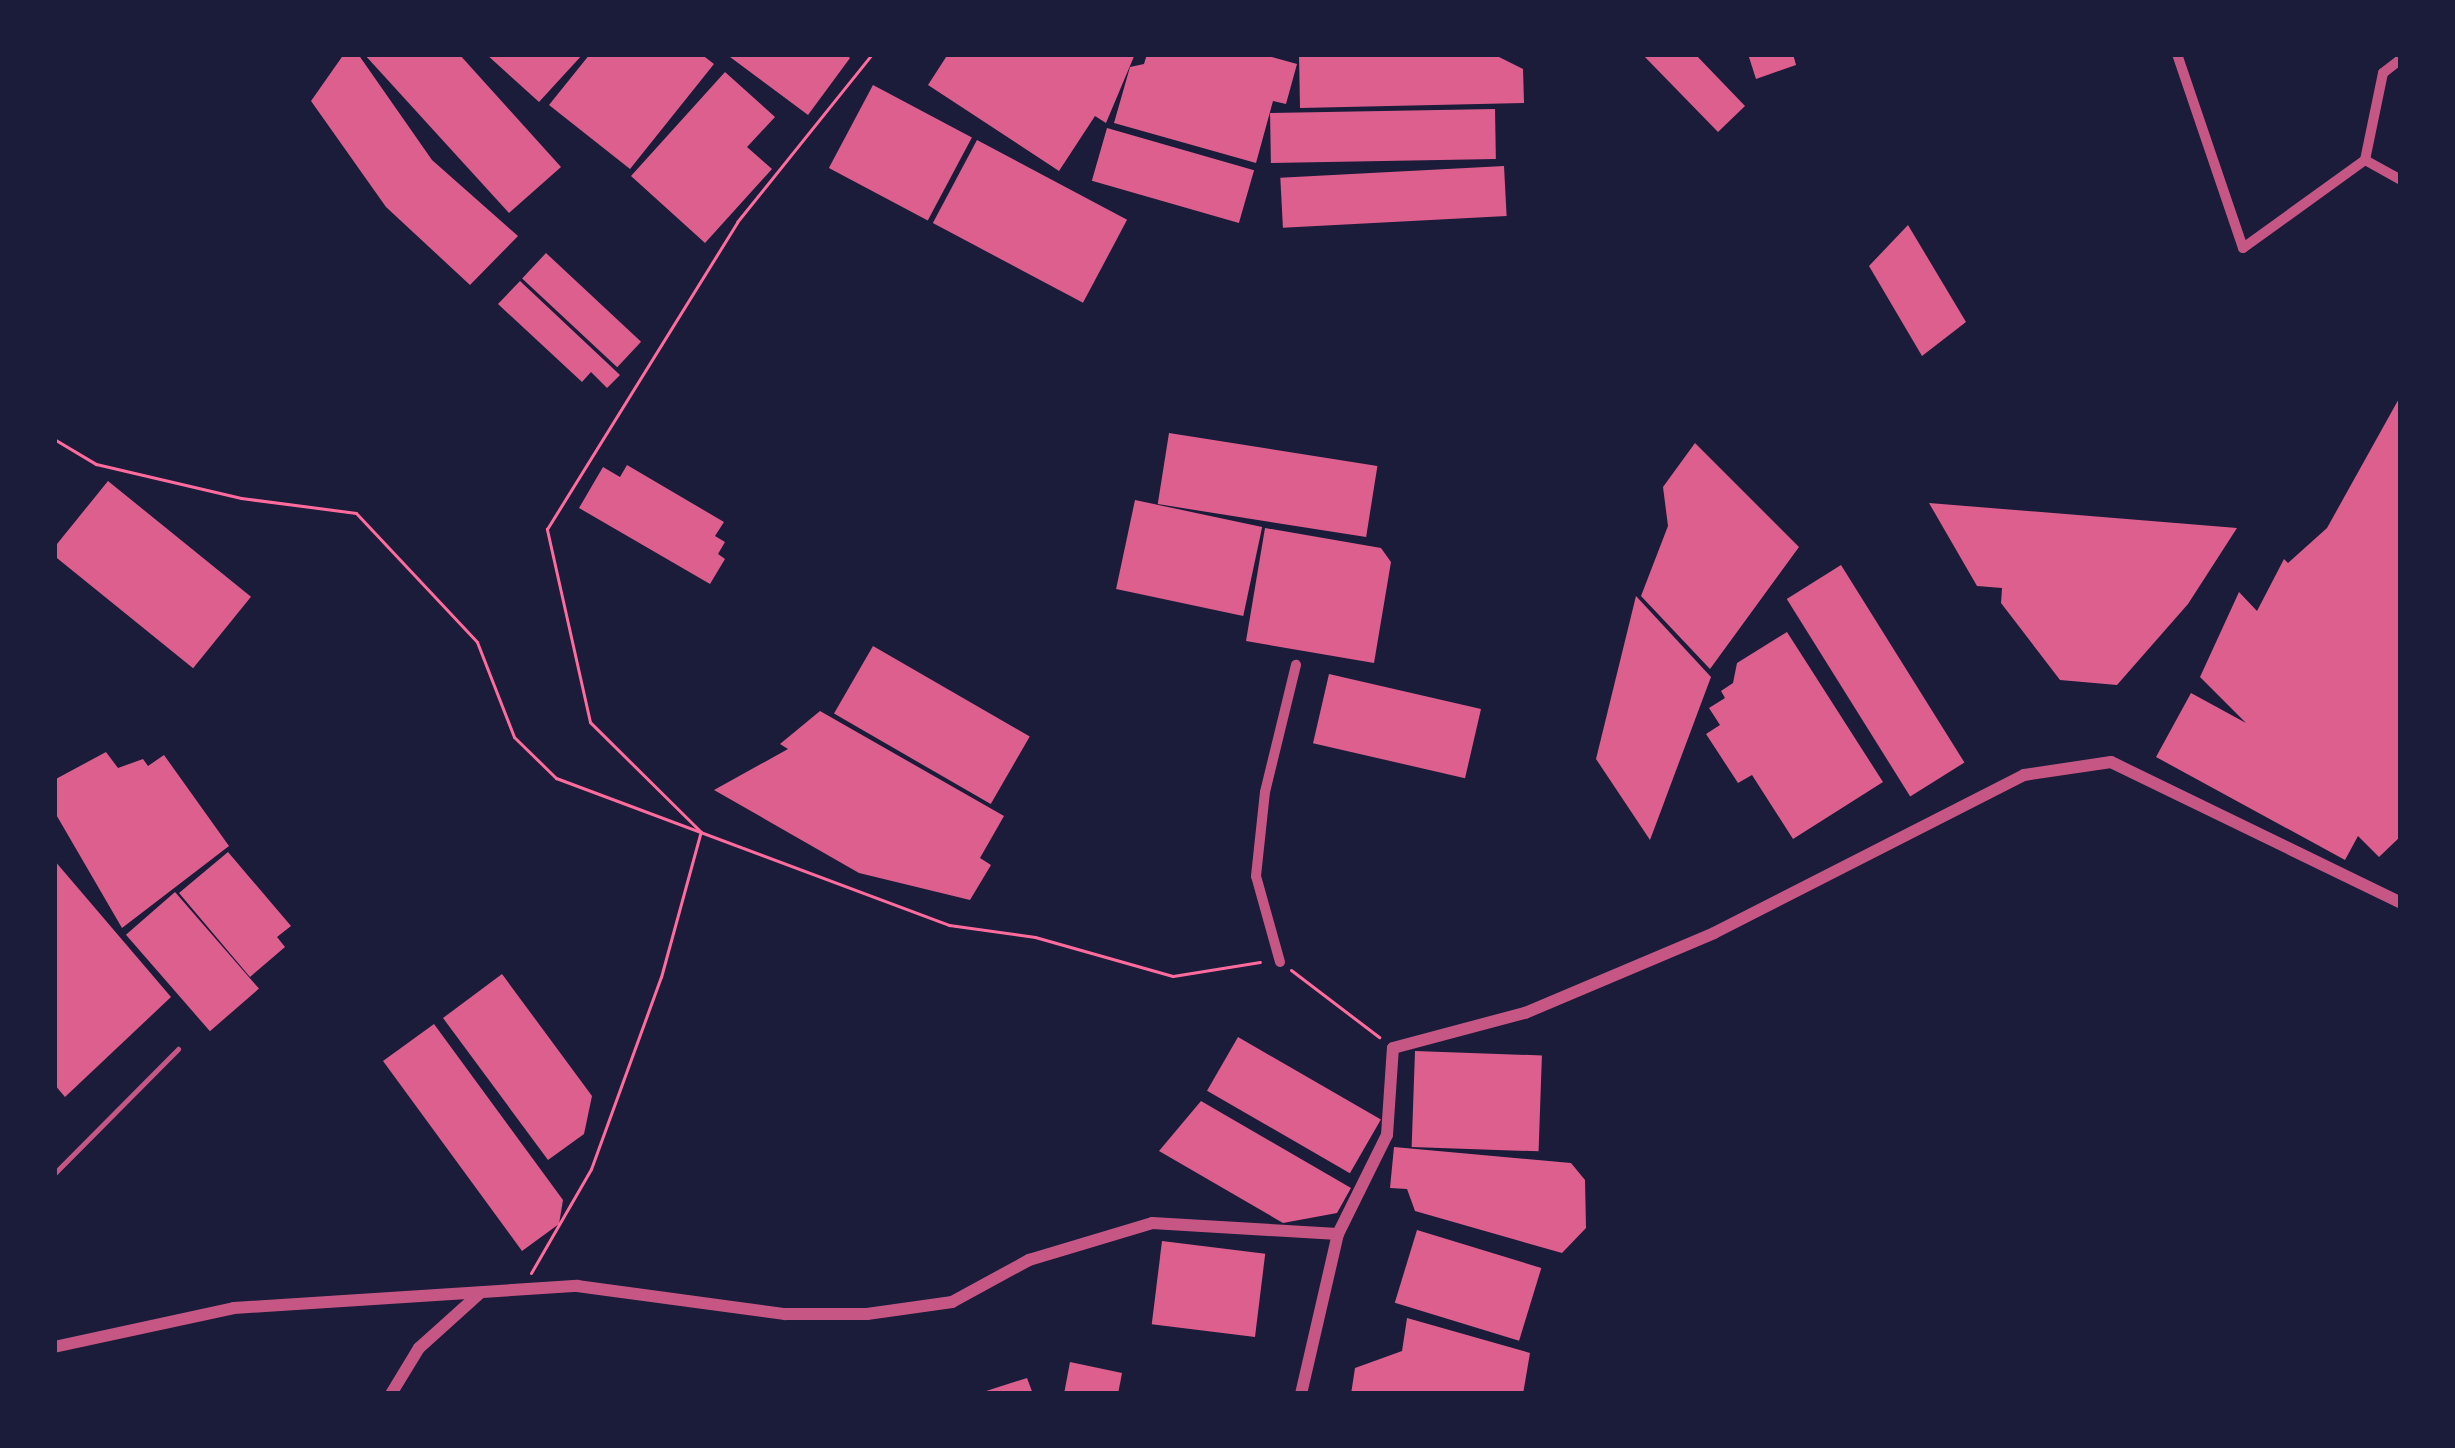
<!DOCTYPE html>
<html>
<head>
<meta charset="utf-8">
<style>
  body { margin:0 }
  #map { position:relative; width:2455px; height:1448px; overflow:hidden; background:#1b1b3a; font-family:"PT Sans",sans-serif }
  div>[style] { position:absolute }
  .building>* { inset:0; background:#dd5f8e; transform-origin:0 0 }
  .path>* { height:3px; margin:-1.5px; padding:0 1.5px; transform-origin:1.5px; border-radius:1.5px; background:#ff6b9d }
  .service>* { height:4.5px; margin:-2.25px; padding:0 2.25px; transform-origin:2.25px; border-radius:2.25px; background:#c65784 }
  .minor>* { height:10px; margin:-5px; padding:0 5px; transform-origin:5px; border-radius:5px; background:#c65784 }
  .tertiary>* { height:12px; margin:-6px; padding:0 6px; transform-origin:6px; border-radius:6px; background:#c65784 }
  span { translate:-50% -50%; white-space:nowrap; text-align:center; line-height:1.15; -webkit-text-stroke:12px #1b1b3a; paint-order:stroke }
  .frame { position:absolute; inset:0; border:57px solid #1b1b3a; pointer-events:none }
</style>
</head>
<body>
<div id="map">
  <div class="building">
    <div style="clip-path:polygon(344px 54px,358px 54px,432px 160px,518px 236px,470px 285px,386px 207px,311px 101px)"></div>
    <div style="clip-path:polygon(364px 54px,459px 54px,561px 167px,509px 213px)"></div>
    <div style="clip-path:polygon(486px 54px,583px 54px,539px 102px)"></div>
    <div style="clip-path:polygon(590px 54px,701px 54px,714px 64px,630px 169px,549px 105px)"></div>
    <div style="clip-path:polygon(726px 54px,845px 54px,850px 58px,808px 115px)"></div>
    <div style="clip-path:polygon(948px 54px,1135px 54px,1106px 123px,1095px 116px,1059px 171px,928px 85px)"></div>
    <div style="clip-path:polygon(1147px 54px,1261px 54px,1297px 64px,1286px 104px,1273px 101px,1256px 163px,1114px 123px,1130px 67px,1144px 64px)"></div>
    <div style="clip-path:polygon(1299px 54px,1497px 56px,1523px 69px,1524px 103px,1300px 108px)"></div>
    <div style="clip-path:polygon(1642px 54px,1695px 54px,1745px 106px,1718px 132px)"></div>
    <div style="clip-path:polygon(1748px 54px,1793px 54px,1796px 65px,1756px 79px)"></div>
    <div style="clip-path:polygon(725px 72px,775px 117px,747px 147px,772px 169px,705px 243px,631px 176px)"></div>
    <div style="left:873px;top:85px;width:112px;height:94px;rotate:28deg"></div>
    <div style="left:1495px;top:109px;width:50px;height:225px;rotate:89deg"></div>
    <div style="left:1107px;top:128px;width:153px;height:55px;rotate:16deg"></div>
    <div style="left:977px;top:140px;width:170px;height:94px;rotate:28deg"></div>
    <div style="left:1504px;top:166px;width:50px;height:224px;rotate:87deg"></div>
    <div style="clip-path:polygon(1908px 225px,1966px 322px,1922px 356px,1869px 266px)"></div>
    <div style="left:546px;top:253px;width:130px;height:35px;rotate:43deg"></div>
    <div style="clip-path:polygon(520px 281px,620px 375px,607px 388px,591px 372px,582px 382px,498px 304px)"></div>
    <div style="clip-path:polygon(2401px 395px,2401px 836px,2379px 857px,2358px 836px,2345px 860px,2156px 757px,2191px 693px,2246px 723px,2200px 677px,2239px 592px,2257px 611px,2284px 559px,2288px 563px,2327px 528px)"></div>
    <div style="left:1169px;top:433px;width:211px;height:72px;rotate:9deg"></div>
    <div style="clip-path:polygon(1695px 443px,1799px 547px,1710px 669px,1641px 596px,1668px 526px,1663px 487px)"></div>
    <div style="clip-path:polygon(627px 465px,724px 522px,715px 536px,725px 542px,718px 554px,725px 559px,710px 584px,579px 508px,603px 467px,620px 477px)"></div>
    <div style="left:108px;top:481px;width:184px;height:92px;rotate:39deg"></div>
    <div style="left:1135px;top:500px;width:130px;height:91px;rotate:12deg"></div>
    <div style="clip-path:polygon(1929px 503px,2237px 528px,2188px 604px,2117px 685px,2060px 680px,2001px 603px,2002px 588px,1977px 586px)"></div>
    <div style="clip-path:polygon(1265px 528px,1381px 548px,1391px 562px,1374px 663px,1246px 641px)"></div>
    <div style="left:1841px;top:565px;width:233px;height:64px;rotate:58deg"></div>
    <div style="clip-path:polygon(1636px 596px,1711px 677px,1650px 840px,1596px 759px)"></div>
    <div style="clip-path:polygon(1787px 632px,1883px 782px,1793px 839px,1752px 775px,1738px 783px,1706px 734px,1720px 725px,1709px 708px,1725px 698px,1721px 691px,1733px 683px,1737px 663px)"></div>
    <div style="left:873px;top:646px;width:181px;height:78px;rotate:30deg"></div>
    <div style="left:1329px;top:674px;width:156px;height:71px;rotate:13deg"></div>
    <div style="clip-path:polygon(820px 711px,1004px 816px,980px 858px,991px 865px,970px 900px,859px 873px,714px 790px,788px 749px,780px 744px)"></div>
    <div style="clip-path:polygon(106px 752px,118px 768px,143px 759px,148px 766px,164px 755px,229px 846px,122px 928px,54px 811px,54px 780px)"></div>
    <div style="clip-path:polygon(228px 852px,291px 926px,277px 937px,285px 947px,250px 977px,179px 893px)"></div>
    <div style="clip-path:polygon(54px 860px,171px 997px,65px 1097px,54px 1084px)"></div>
    <div style="left:175px;top:892px;width:128px;height:65px;rotate:49deg"></div>
    <div style="clip-path:polygon(502px 974px,592px 1096px,584px 1134px,548px 1160px,443px 1018px)"></div>
    <div style="clip-path:polygon(434px 1024px,563px 1200px,559px 1224px,522px 1251px,383px 1061px)"></div>
    <div style="left:1238px;top:1037px;width:165px;height:62px;rotate:30deg"></div>
    <div style="left:1415px;top:1051px;width:127px;height:96px;rotate:2deg"></div>
    <div style="clip-path:polygon(1201px 1101px,1351px 1188px,1337px 1213px,1283px 1223px,1159px 1151px)"></div>
    <div style="clip-path:polygon(1394px 1147px,1571px 1163px,1585px 1180px,1586px 1228px,1562px 1253px,1415px 1211px,1407px 1189px,1390px 1188px)"></div>
    <div style="left:1417px;top:1230px;width:130px;height:76px;rotate:17deg"></div>
    <div style="left:1162px;top:1241px;width:104px;height:84px;rotate:7deg"></div>
    <div style="clip-path:polygon(1407px 1318px,1530px 1353px,1523px 1394px,1351px 1394px,1355px 1368px,1402px 1351px)"></div>
    <div style="clip-path:polygon(1070px 1362px,1122px 1373px,1118px 1394px,1064px 1394px)"></div>
    <div style="clip-path:polygon(1027px 1378px,1033px 1394px,980px 1394px,980px 1393px)"></div>
  </div>
  <div class="path">
    <div style="left:54px;top:439px;width:49px;rotate:30.8deg"></div>
    <div style="left:96px;top:464px;width:149px;rotate:13.2deg"></div>
    <div style="left:241px;top:498px;width:116px;rotate:7.4deg"></div>
    <div style="left:356px;top:513px;width:177px;rotate:46.8deg"></div>
    <div style="left:477px;top:642px;width:102px;rotate:68.7deg"></div>
    <div style="left:514px;top:737px;width:59px;rotate:44.3deg"></div>
    <div style="left:556px;top:778px;width:420px;rotate:20.5deg"></div>
    <div style="left:949px;top:925px;width:87px;rotate:7.9deg"></div>
    <div style="left:1035px;top:937px;width:143px;rotate:15.8deg"></div>
    <div style="left:1173px;top:976px;width:88px;rotate:-9.1deg"></div>
    <div style="left:699px;top:830px;width:153px;rotate:-135.3deg"></div>
    <div style="left:590px;top:722px;width:198px;rotate:-102.6deg"></div>
    <div style="left:547px;top:529px;width:361px;rotate:-58.2deg"></div>
    <div style="left:737px;top:222px;width:216px;rotate:-51.2deg"></div>
    <div style="left:1291px;top:970px;width:111px;rotate:37.3deg"></div>
    <div style="left:531px;top:1273px;width:120px;rotate:-60deg"></div>
    <div style="left:591px;top:1169px;width:204px;rotate:-70deg"></div>
    <div style="left:661px;top:977px;width:151px;rotate:-74.7deg"></div>
  </div>
  <div class="service">
    <div style="left:54px;top:1174px;width:176px;rotate:-45.2deg"></div>
  </div>
  <div class="minor">
    <div style="left:2177px;top:54px;width:205px;rotate:71.2deg"></div>
    <div style="left:2243px;top:248px;width:150px;rotate:-35.8deg"></div>
    <div style="left:2365px;top:160px;width:89px;rotate:-78.3deg"></div>
    <div style="left:2383px;top:73px;width:23px;rotate:-38deg"></div>
    <div style="left:2365px;top:160px;width:41px;rotate:29.1deg"></div>
    <div style="left:1280px;top:962px;width:89px;rotate:-105.6deg"></div>
    <div style="left:1256px;top:876px;width:84px;rotate:-83.9deg"></div>
    <div style="left:1265px;top:792px;width:131px;rotate:-76.3deg"></div>
  </div>
  <div class="tertiary">
    <div style="left:54px;top:1347px;width:184px;rotate:-12.2deg"></div>
    <div style="left:234px;top:1308px;width:344px;rotate:-3.7deg"></div>
    <div style="left:577px;top:1286px;width:210px;rotate:7.7deg"></div>
    <div style="left:785px;top:1314px;width:82px"></div>
    <div style="left:867px;top:1314px;width:86px;rotate:-8deg"></div>
    <div style="left:952px;top:1302px;width:88px;rotate:-28.6deg"></div>
    <div style="left:1029px;top:1260px;width:128px;rotate:-16.7deg"></div>
    <div style="left:1152px;top:1223px;width:186px;rotate:3.4deg"></div>
    <div style="left:1338px;top:1234px;width:110px;rotate:-63.7deg"></div>
    <div style="left:1387px;top:1135px;width:87px;rotate:-86.1deg"></div>
    <div style="left:1393px;top:1048px;width:137px;rotate:-14.9deg"></div>
    <div style="left:1525px;top:1013px;width:205px;rotate:-22.9deg"></div>
    <div style="left:1714px;top:933px;width:348px;rotate:-27deg"></div>
    <div style="left:2024px;top:775px;width:88px;rotate:-8.5deg"></div>
    <div style="left:2111px;top:762px;width:322px;rotate:25.9deg"></div>
    <div style="left:391px;top:1394px;width:54px;rotate:-58.7deg"></div>
    <div style="left:419px;top:1348px;width:82px;rotate:-42deg"></div>
    <div style="left:1301px;top:1394px;width:164px;rotate:-77deg"></div>
  </div>
  <div class="frame"></div>
</div>
</body>
</html>
